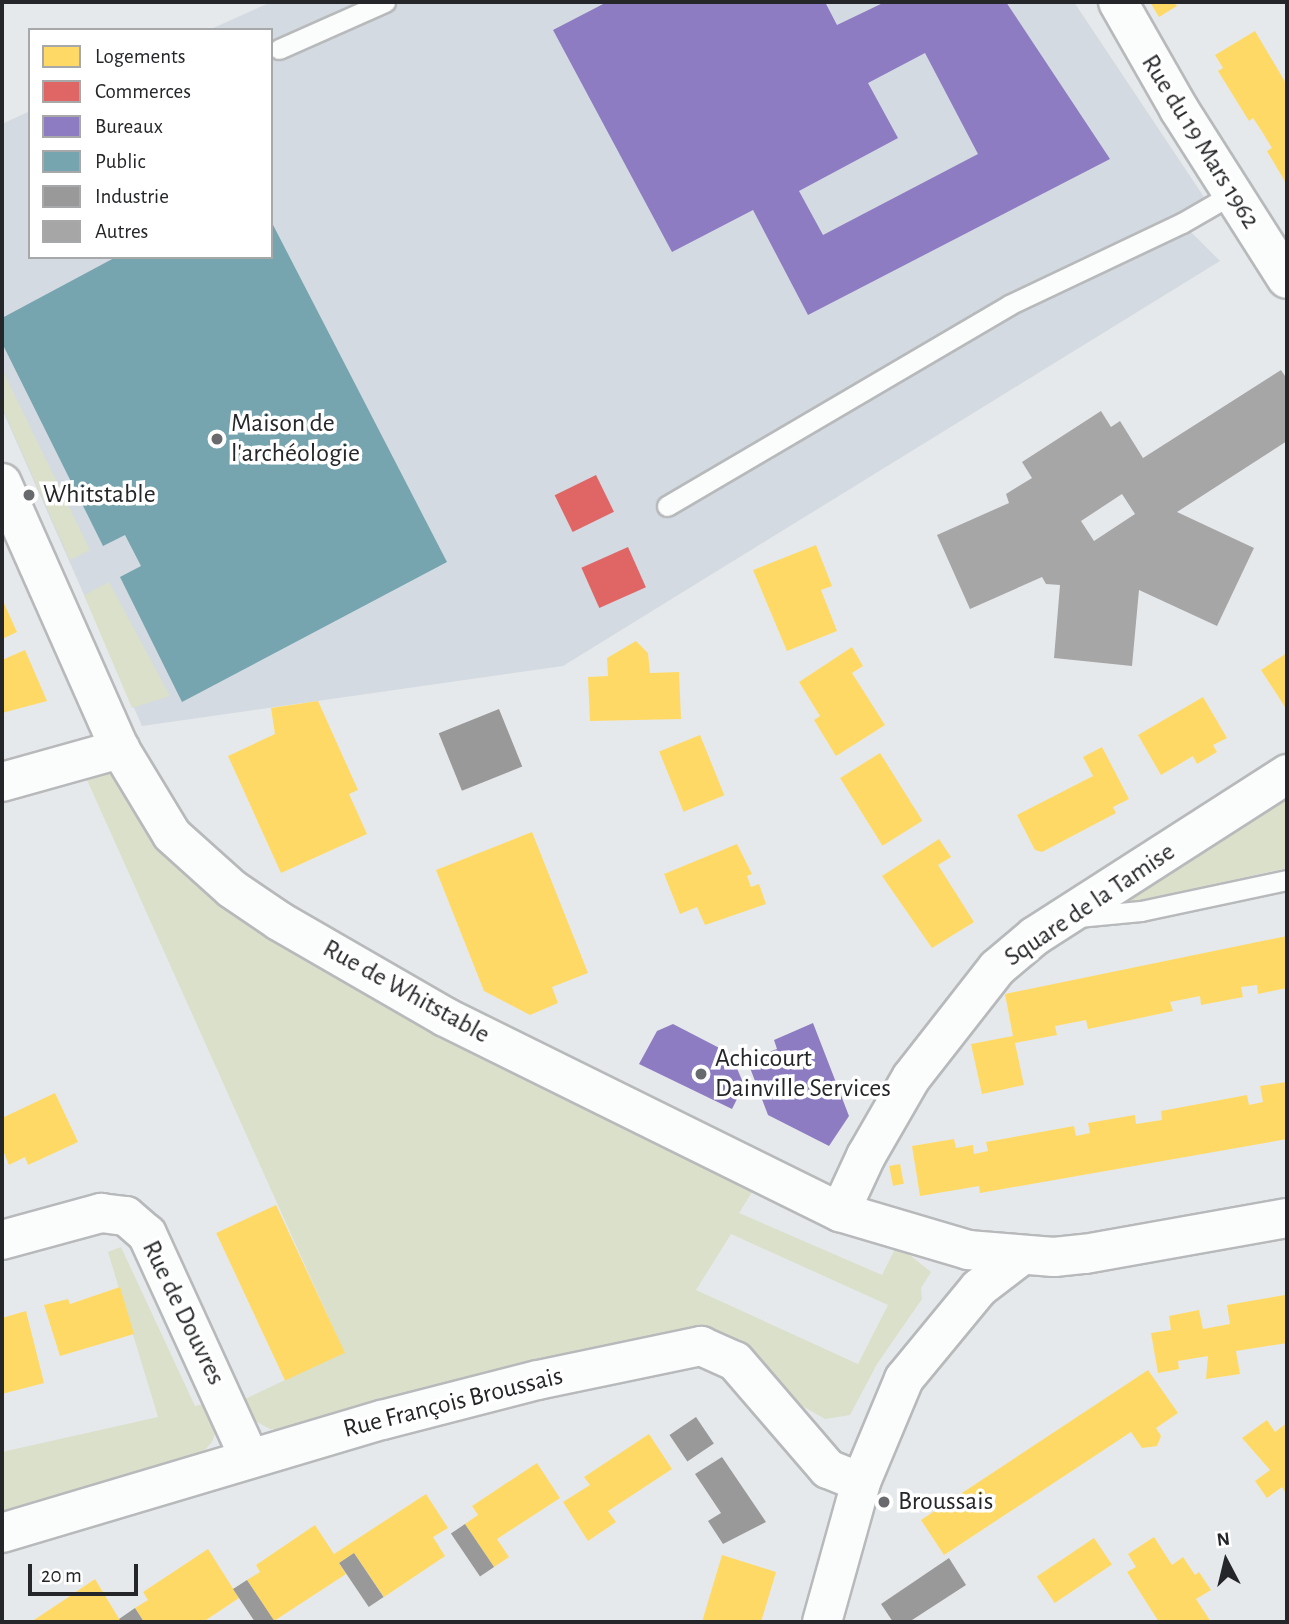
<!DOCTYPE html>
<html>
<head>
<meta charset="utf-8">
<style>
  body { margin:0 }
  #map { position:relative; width:1289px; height:1624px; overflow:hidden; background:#e6e9eb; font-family:"Alegreya Sans",sans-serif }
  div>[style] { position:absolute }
  .built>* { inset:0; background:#d3dae1 }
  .green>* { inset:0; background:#dae0ca }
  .homes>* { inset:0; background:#ffd966; transform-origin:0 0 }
  .shops>* { inset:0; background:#e06666; transform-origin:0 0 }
  .offices>* { inset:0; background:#8e7cc3 }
  .public>* { inset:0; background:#76a5af }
  .industry>* { inset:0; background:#999; transform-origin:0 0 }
  .building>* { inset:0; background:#a6a6a7 }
  .roads { filter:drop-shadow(2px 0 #b7b9bb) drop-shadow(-2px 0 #b7b9bb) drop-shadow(0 2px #b7b9bb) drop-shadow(0 -2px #b7b9bb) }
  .lane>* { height:19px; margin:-9.5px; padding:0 9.5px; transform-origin:9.5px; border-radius:9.5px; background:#fbfcfc }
  .street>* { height:38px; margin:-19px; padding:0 19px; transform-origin:19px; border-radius:19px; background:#fbfcfc }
  .dots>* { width:19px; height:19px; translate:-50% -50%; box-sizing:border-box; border:4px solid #fff; border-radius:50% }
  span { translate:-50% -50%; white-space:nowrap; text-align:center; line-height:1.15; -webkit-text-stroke:7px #fff; paint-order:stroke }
  .street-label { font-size:26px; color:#242629 }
  .poi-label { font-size:26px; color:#242629 }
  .left { translate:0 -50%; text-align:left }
  .frame { position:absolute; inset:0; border:4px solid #242629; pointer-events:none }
  .legend { position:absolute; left:28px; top:28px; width:245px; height:231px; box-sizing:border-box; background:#fff; border:2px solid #a7a8a9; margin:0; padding:9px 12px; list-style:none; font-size:21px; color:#242629 }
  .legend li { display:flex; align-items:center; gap:14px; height:35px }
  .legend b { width:35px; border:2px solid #a7a8a9 }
  .north { position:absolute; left:1191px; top:1526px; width:70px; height:70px; -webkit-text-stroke:5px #fff; paint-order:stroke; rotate:353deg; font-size:19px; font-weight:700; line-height:28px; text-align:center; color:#242629 }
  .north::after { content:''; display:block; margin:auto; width:24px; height:32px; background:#242629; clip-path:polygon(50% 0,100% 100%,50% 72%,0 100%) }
  .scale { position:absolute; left:28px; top:1564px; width:110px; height:32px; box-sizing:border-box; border:4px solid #242629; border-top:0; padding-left:9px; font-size:21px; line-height:24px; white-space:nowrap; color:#242629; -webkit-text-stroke:5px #fff; paint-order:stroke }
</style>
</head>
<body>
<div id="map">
  <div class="built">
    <div style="clip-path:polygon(271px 2px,1074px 2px,1204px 197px,1182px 214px,1182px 223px,1220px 261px,563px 666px,142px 726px,2px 409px,2px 124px,30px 111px,30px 257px,271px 257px,271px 30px,209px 30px)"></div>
  </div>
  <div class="green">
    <div style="clip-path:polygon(2px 369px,90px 550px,70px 560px,2px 407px)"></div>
    <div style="clip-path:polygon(109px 582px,170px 696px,132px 708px,84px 595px)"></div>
    <div style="clip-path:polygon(evenodd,120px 749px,232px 889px,764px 1173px,739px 1213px,882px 1275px,897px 1245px,931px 1272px,921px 1288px,922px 1299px,877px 1364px,850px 1415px,825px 1419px,783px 1395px,764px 1364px,728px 1338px,286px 1430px,270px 1429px,257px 1422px,241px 1401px,344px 1352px,78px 760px,120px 749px,731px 1234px,888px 1305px,858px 1364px,696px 1290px,731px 1234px)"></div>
    <div style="clip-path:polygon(1287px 786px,1287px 868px,1134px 902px,1125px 898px)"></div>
    <div style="clip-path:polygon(121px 1247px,195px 1406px,210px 1402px,216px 1431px,212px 1442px,201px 1454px,2px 1513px,2px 1452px,158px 1417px,108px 1252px)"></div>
  </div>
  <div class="homes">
    <div style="clip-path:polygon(1150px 2px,1174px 2px,1177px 6px,1159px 17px)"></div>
    <div style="clip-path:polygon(1255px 31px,1287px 85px,1287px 185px,1267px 151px,1272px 148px,1261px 130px,1253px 118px,1249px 121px,1218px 71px,1223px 68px,1215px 55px)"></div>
    <div style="clip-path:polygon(816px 545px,832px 586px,821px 590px,837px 631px,787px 651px,753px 570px)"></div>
    <div style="clip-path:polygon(2px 599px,17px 632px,2px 639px)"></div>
    <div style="clip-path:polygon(636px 641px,648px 653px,650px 673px,679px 672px,681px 719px,590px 721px,588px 677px,608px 676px,607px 658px)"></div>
    <div style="clip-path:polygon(852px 647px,863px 666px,852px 673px,885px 725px,836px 756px,814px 720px,820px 716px,799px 682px)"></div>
    <div style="clip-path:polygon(25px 650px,47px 701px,2px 713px,2px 660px)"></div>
    <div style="clip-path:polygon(1287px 653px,1287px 710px,1261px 670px)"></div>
    <div style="clip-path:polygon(1203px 697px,1227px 738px,1213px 745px,1217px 752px,1197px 764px,1193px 756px,1161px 775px,1138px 735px)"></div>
    <div style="clip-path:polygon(318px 701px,358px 790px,349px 794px,367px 834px,281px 873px,228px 756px,275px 734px,271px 708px)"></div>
    <div style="left:700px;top:735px;width:65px;height:44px;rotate:68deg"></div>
    <div style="clip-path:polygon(1102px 747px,1129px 799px,1113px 807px,1116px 813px,1042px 852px,1035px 850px,1017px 815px,1093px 776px,1083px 757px)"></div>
    <div style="left:880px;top:753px;width:80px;height:47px;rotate:58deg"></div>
    <div style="clip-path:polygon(532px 832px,588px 973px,552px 987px,558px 1003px,530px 1015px,484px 991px,436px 870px)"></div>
    <div style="clip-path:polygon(939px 839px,951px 857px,938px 865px,974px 922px,932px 948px,882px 876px)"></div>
    <div style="clip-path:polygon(737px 844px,752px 874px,747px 876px,751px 887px,759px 884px,766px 904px,705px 925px,697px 907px,680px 914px,664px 874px)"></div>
    <div style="clip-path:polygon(1287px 936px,1287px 988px,1258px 994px,1257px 985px,1241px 987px,1243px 997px,1201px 1005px,1200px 996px,1170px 1002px,1173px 1011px,1088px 1029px,1086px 1020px,1055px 1026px,1057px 1035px,1015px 1043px,1024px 1085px,982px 1094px,971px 1044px,1013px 1036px,1005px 994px)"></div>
    <div style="clip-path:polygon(1287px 1082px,1287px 1139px,980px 1193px,979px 1186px,920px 1196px,912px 1146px,954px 1139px,956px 1148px,973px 1145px,974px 1154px,988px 1151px,986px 1142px,1074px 1126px,1076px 1136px,1090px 1133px,1088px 1123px,1135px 1115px,1136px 1124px,1162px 1120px,1161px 1111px,1247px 1095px,1249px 1105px,1263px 1102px,1260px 1086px)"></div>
    <div style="clip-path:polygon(55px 1093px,78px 1142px,28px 1165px,25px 1157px,9px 1165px,2px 1148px,2px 1118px)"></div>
    <div style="left:900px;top:1164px;width:20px;height:11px;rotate:79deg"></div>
    <div style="left:276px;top:1205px;width:163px;height:66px;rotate:65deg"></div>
    <div style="clip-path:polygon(120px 1287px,134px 1334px,60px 1356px,44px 1305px,68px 1299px,70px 1304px)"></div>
    <div style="clip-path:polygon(1285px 1295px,1287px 1343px,1236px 1351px,1240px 1374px,1206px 1379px,1208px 1356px,1178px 1361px,1179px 1369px,1158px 1373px,1151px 1333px,1171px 1330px,1169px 1316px,1199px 1310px,1203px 1329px,1230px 1324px,1227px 1305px)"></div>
    <div style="clip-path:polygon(26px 1311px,44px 1383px,2px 1394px,2px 1318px)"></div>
    <div style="clip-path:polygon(1148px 1370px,1178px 1413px,1156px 1428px,1161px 1436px,1157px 1446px,1142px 1448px,1131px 1432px,944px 1555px,921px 1520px)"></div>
    <div style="clip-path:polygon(1267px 1420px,1275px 1432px,1287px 1423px,1287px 1495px,1282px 1487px,1267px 1498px,1255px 1481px,1270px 1470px,1242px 1438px)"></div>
    <div style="clip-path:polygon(649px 1434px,672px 1469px,608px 1511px,616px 1522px,588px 1541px,563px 1502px,590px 1485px,584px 1477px)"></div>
    <div style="clip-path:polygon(537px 1463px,560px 1498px,497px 1539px,509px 1557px,494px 1567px,465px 1524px,478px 1515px,472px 1506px)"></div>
    <div style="clip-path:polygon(426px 1494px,448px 1528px,433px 1537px,445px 1556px,384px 1597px,354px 1553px,339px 1563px,346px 1574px,274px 1621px,247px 1580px,260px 1572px,256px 1565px,315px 1525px,334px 1554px)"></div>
    <div style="clip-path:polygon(1154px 1537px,1172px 1565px,1183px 1557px,1195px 1575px,1199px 1572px,1211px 1590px,1196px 1599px,1211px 1622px,1159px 1622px,1127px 1572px,1136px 1567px,1128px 1554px)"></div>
    <div style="left:1094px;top:1538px;width:32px;height:69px;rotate:56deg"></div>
    <div style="clip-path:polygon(208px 1549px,239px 1598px,203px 1622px,144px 1622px,135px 1608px,148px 1600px,143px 1592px)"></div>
    <div style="clip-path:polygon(722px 1555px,776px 1572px,761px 1622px,702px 1622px)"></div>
    <div style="clip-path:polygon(95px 1579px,121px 1622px,31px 1622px,64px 1600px)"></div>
  </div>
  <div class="shops">
    <div style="left:596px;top:475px;width:41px;height:46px;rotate:64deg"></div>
    <div style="left:628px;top:547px;width:44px;height:51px;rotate:66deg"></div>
  </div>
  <div class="offices">
    <div style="clip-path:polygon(evenodd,607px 2px,825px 2px,837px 25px,885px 2px,1006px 2px,1110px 159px,808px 315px,753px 210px,672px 252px,553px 30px,607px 2px,925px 53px,978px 154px,823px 235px,799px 191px,898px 138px,868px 83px,925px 53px)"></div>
    <div style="clip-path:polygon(813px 1023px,849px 1116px,829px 1146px,768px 1115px,747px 1060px,777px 1049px,774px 1040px)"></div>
    <div style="clip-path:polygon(673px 1024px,731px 1054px,744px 1085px,732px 1109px,639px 1064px,657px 1031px)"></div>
  </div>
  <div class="public">
    <div style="clip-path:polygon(271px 221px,447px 562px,182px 702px,120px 577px,141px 566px,125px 535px,103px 546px,2px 343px,2px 318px,116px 257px,271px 257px)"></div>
  </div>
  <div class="industry">
    <div style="left:499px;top:709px;width:62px;height:65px;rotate:68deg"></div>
    <div style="left:696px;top:1417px;width:32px;height:32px;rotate:56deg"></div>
    <div style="clip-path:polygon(722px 1457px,766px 1522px,723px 1544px,708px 1521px,721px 1513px,695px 1474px)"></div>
    <div style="left:465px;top:1524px;width:52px;height:17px;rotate:56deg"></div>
    <div style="left:354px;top:1553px;width:53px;height:18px;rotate:56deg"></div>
    <div style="clip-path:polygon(949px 1558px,966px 1585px,909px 1622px,893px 1622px,881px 1604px)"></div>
    <div style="clip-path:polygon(247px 1580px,275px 1622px,255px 1622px,233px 1589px)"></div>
    <div style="clip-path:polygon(135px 1608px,144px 1622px,121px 1622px,119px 1619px)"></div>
  </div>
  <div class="building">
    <div style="clip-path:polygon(evenodd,1281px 370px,1287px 379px,1287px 441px,1177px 512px,1254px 548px,1217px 626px,1139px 590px,1132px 666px,1054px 658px,1060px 585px,1046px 584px,1042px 577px,970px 609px,937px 535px,1009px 503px,1006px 494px,1032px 478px,1022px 462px,1101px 411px,1111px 427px,1120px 421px,1143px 458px,1281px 370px,1122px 494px,1135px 514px,1094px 541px,1081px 521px,1122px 494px)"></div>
  </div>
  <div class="roads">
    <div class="lane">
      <div style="left:279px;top:49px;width:116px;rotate:-23.9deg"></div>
      <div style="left:667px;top:506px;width:397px;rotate:-30.4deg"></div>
      <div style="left:1009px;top:305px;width:191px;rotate:-25.4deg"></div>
      <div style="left:1182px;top:223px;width:58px;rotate:-30.1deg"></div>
      <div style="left:1078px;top:917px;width:63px;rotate:-5.4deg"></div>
      <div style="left:1141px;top:911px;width:149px;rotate:-12deg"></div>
    </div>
    <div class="street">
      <div style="left:1118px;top:2px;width:123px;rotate:60.3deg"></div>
      <div style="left:1179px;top:109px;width:201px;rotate:57.6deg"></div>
      <div style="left:2px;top:483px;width:291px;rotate:66.1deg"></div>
      <div style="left:120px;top:749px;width:100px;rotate:58.8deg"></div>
      <div style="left:172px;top:835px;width:81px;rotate:42deg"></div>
      <div style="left:232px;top:889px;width:57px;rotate:34.2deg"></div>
      <div style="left:279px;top:921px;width:192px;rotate:30deg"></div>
      <div style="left:445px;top:1017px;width:441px;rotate:26.3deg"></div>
      <div style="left:840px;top:1212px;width:134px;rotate:16.5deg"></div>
      <div style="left:968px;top:1250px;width:86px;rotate:4.7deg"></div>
      <div style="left:1054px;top:1257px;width:31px;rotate:-6deg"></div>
      <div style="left:1085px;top:1254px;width:205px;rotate:-10.1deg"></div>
      <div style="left:2px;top:782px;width:123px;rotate:-15.6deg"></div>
      <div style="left:840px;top:1212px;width:62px;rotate:-65.1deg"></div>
      <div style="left:866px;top:1156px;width:90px;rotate:-60deg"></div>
      <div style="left:911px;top:1078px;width:140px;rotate:-52deg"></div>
      <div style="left:997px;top:968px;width:50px;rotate:-40.1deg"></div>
      <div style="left:1035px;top:936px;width:300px;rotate:-32.7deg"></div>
      <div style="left:2px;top:1240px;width:103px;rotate:-15.3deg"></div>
      <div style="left:101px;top:1213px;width:25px;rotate:7deg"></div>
      <div style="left:126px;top:1216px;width:28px;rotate:41deg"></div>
      <div style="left:147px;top:1234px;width:245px;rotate:65.4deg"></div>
      <div style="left:2px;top:1533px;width:396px;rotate:-16.6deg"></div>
      <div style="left:382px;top:1420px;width:161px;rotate:-14.4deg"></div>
      <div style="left:538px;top:1380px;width:167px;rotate:-11.8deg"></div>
      <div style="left:701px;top:1346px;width:37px;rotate:24deg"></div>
      <div style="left:735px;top:1361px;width:143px;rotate:49.3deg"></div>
      <div style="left:828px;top:1469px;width:35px;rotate:22deg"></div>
      <div style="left:822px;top:1622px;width:145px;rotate:-74.4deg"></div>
      <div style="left:861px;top:1482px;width:112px;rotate:-67.3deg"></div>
      <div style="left:904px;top:1379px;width:118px;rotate:-50.5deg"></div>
      <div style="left:979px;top:1288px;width:54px;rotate:-37.5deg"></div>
    </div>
  </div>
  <div class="dots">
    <div style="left:217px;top:439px;background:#686a6d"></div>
    <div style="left:29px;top:495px;background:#686a6d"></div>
    <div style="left:701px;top:1074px;background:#686a6d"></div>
    <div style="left:884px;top:1502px;background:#686a6d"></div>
  </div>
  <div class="street-label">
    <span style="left:1200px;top:142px;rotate:58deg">Rue du 19 Mars 1962</span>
    <span style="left:1090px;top:905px;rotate:-34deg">Square de la Tamise</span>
    <span style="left:406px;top:992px;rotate:29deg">Rue de Whitstable</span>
    <span style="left:183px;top:1313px;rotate:64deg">Rue de Douvres</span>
    <span style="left:453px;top:1403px;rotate:-14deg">Rue François Broussais</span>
  </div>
  <div class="poi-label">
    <span class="left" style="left:231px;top:439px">Maison de<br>l'archéologie</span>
    <span class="left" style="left:43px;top:495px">Whitstable</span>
    <span class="left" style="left:715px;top:1074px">Achicourt<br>Dainville Services</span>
    <span class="left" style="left:898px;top:1502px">Broussais</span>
  </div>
  <div class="frame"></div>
  <ul class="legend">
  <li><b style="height:19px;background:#ffd966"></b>Logements</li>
  <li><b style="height:19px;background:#e06666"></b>Commerces</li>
  <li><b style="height:19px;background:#8e7cc3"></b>Bureaux</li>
  <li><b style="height:19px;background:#76a5af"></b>Public</li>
  <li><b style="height:19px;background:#999"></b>Industrie</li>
  <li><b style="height:19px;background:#a6a6a7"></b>Autres</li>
  </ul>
  <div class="north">N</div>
  <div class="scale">20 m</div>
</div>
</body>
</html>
